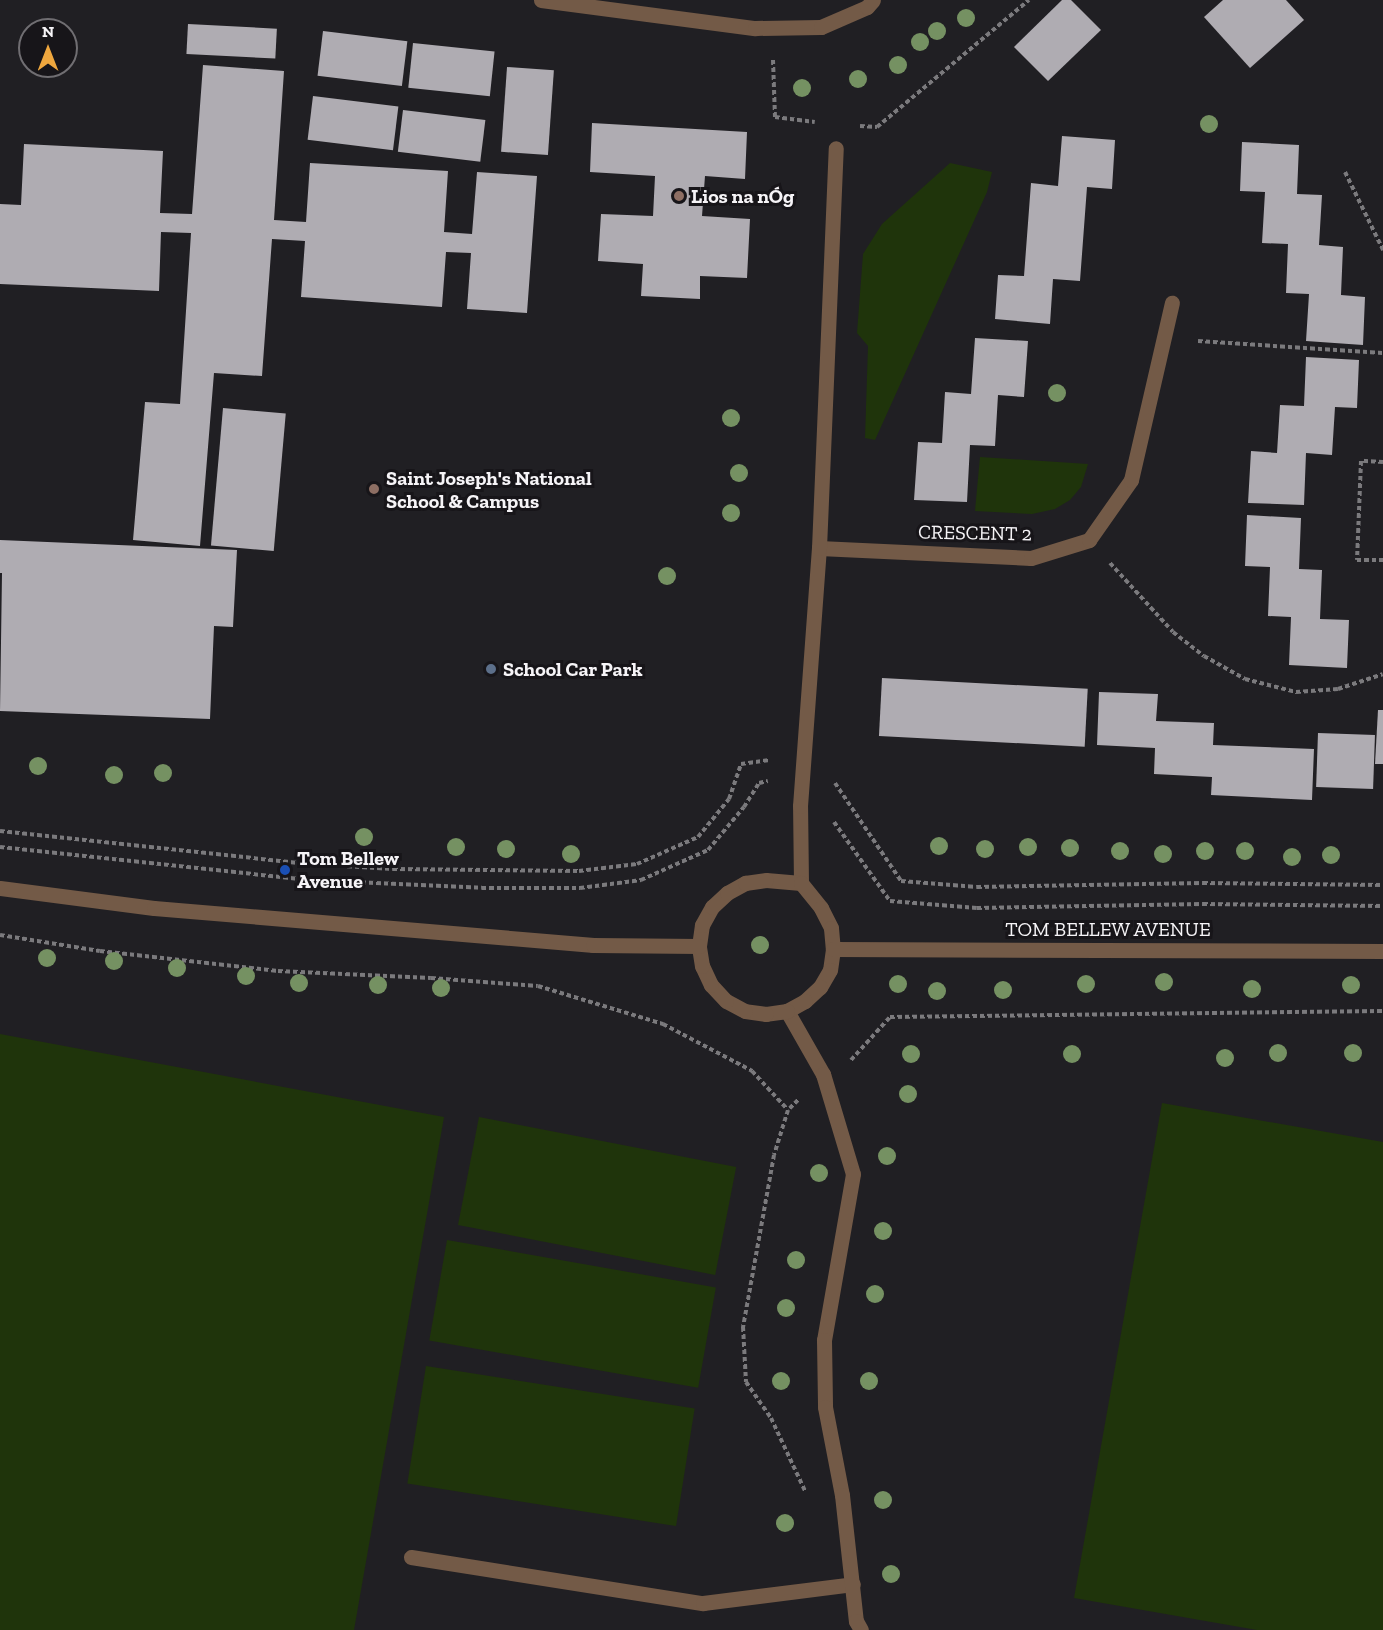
<!DOCTYPE html>
<html>
<head>
<meta charset="utf-8">
<style>
  body { margin:0 }
  #map { position:relative; width:1383px; height:1630px; overflow:hidden; background:#201f23; font-family:"Zilla Slab",serif }
  div>[style] { position:absolute }
  .green>* { inset:0; background:#1f340b; transform-origin:0 0 }
  .building>* { inset:0; background:#afacb2; transform-origin:0 0 }
  .path>* { height:4px; margin-top:-2px; transform-origin:0; background:repeating-linear-gradient(90deg,#7b7a7d 0 4.5px,transparent 0 7.5px) }
  .service>* { height:15px; margin:-7.5px; padding:0 7.5px; transform-origin:7.5px; border-radius:7.5px; background:#735a47 }
  .minor>* { height:15px; margin:-7.5px; padding:0 7.5px; transform-origin:7.5px; border-radius:7.5px; background:#735a47 }
  .tertiary>* { height:15px; margin:-7.5px; padding:0 7.5px; transform-origin:7.5px; border-radius:7.5px; background:#735a47 }
  .trees>* { width:18px; height:18px; margin:-9px; border-radius:50%; background:#759162 }
  .dots>* { width:16px; height:16px; translate:-50% -50%; box-sizing:border-box; border:3px solid #171519; border-radius:50% }
  span { translate:-50% -50%; white-space:nowrap; text-align:center; line-height:1.15; -webkit-text-stroke:6px #171519; paint-order:stroke }
  .poi-label { font-size:20px; color:#f6f4f7; font-weight:700 }
  .left { translate:0 -50%; text-align:left }
  .street-label { font-size:20px; color:#f6f4f7 }
  .north { position:absolute; left:18px; top:18px; width:60px; height:60px; box-sizing:border-box; background:#171519; border:2px solid #706e72; border-radius:50%; rotate:0deg; font-size:16px; font-weight:700; line-height:24px; text-align:center; color:#f6f4f7 }
  .north::after { content:''; display:block; margin:auto; width:21px; height:27px; background:#efa73e; clip-path:polygon(50% 0,100% 100%,50% 72%,0 100%) }
</style>
</head>
<body>
<div id="map">
  <div class="green">
    <div style="clip-path:polygon(950px 163px,992px 172px,987px 192px,875px 440px,865px 438px,868px 346px,857px 333px,863px 254px,882px 224px)"></div>
    <div style="clip-path:polygon(980px 457px,1088px 464px,1081px 487px,1070px 500px,1055px 509px,1032px 514px,975px 511px)"></div>
    <div style="clip-path:polygon(0 1034px,444px 1117px,354px 1630px,0 1630px)"></div>
    <div style="clip-path:polygon(1162px 1103px,1383px 1142px,1383px 1630px,1257px 1630px,1074px 1598px)"></div>
    <div style="left:479px;top:1117px;width:262px;height:110px;rotate:11deg"></div>
    <div style="left:447px;top:1240px;width:273px;height:102px;rotate:10deg"></div>
    <div style="left:426px;top:1366px;width:272px;height:119px;rotate:9deg"></div>
  </div>
  <div class="building">
    <div style="clip-path:polygon(1062px 0,1071px 0,1101px 30px,1048px 81px,1014px 47px)"></div>
    <div style="clip-path:polygon(1223px 0,1286px 0,1304px 20px,1250px 68px,1204px 17px)"></div>
    <div style="left:188px;top:24px;width:89px;height:30px;rotate:3deg"></div>
    <div style="left:323px;top:31px;width:85px;height:45px;rotate:7deg"></div>
    <div style="left:413px;top:43px;width:82px;height:45px;rotate:6deg"></div>
    <div style="clip-path:polygon(203px 65px,284px 71px,274px 220px,306px 222px,310px 163px,448px 171px,444px 232px,472px 234px,477px 172px,537px 176px,527px 313px,467px 309px,471px 253px,446px 252px,442px 307px,301px 297px,305px 241px,272px 239px,262px 376px,214px 373px,200px 546px,133px 540px,145px 402px,180px 404px,191px 233px,161px 232px,159px 291px,0 284px,0 204px,21px 205px,24px 144px,163px 151px,160px 213px,192px 214px)"></div>
    <div style="left:507px;top:67px;width:47px;height:85px;rotate:4deg"></div>
    <div style="left:313px;top:96px;width:86px;height:44px;rotate:7deg"></div>
    <div style="left:403px;top:110px;width:83px;height:42px;rotate:7deg"></div>
    <div style="clip-path:polygon(592px 123px,747px 132px,745px 179px,705px 176px,702px 216px,750px 219px,747px 278px,700px 276px,700px 299px,641px 296px,643px 264px,598px 261px,601px 214px,653px 216px,655px 176px,590px 172px)"></div>
    <div style="clip-path:polygon(1062px 136px,1115px 140px,1112px 189px,1087px 187px,1080px 281px,1053px 279px,1050px 324px,995px 319px,998px 275px,1024px 276px,1031px 183px,1058px 186px)"></div>
    <div style="clip-path:polygon(1242px 142px,1299px 145px,1297px 194px,1322px 195px,1319px 245px,1343px 247px,1341px 295px,1365px 297px,1363px 345px,1306px 341px,1309px 294px,1286px 293px,1288px 244px,1262px 243px,1265px 192px,1240px 191px)"></div>
    <div style="clip-path:polygon(975px 338px,1028px 341px,1024px 397px,998px 395px,995px 446px,970px 445px,967px 502px,914px 500px,918px 442px,942px 443px,945px 392px,971px 394px)"></div>
    <div style="clip-path:polygon(1306px 357px,1359px 360px,1357px 408px,1335px 407px,1332px 455px,1306px 453px,1304px 505px,1248px 503px,1251px 451px,1277px 453px,1280px 405px,1304px 406px)"></div>
    <div style="left:223px;top:408px;width:63px;height:138px;rotate:5deg"></div>
    <div style="clip-path:polygon(1247px 515px,1301px 518px,1299px 569px,1322px 570px,1320px 619px,1349px 620px,1347px 668px,1289px 665px,1291px 617px,1268px 616px,1270px 567px,1245px 566px)"></div>
    <div style="clip-path:polygon(0 540px,237px 550px,233px 627px,214px 626px,210px 719px,0 711px,2px 573px,0 573px)"></div>
    <div style="left:882px;top:678px;width:206px;height:58px;rotate:3deg"></div>
    <div style="clip-path:polygon(1099px 692px,1158px 694px,1156px 721px,1214px 723px,1213px 745px,1314px 749px,1312px 800px,1211px 795px,1212px 777px,1154px 774px,1155px 748px,1097px 745px)"></div>
    <div style="clip-path:polygon(1378px 710px,1383px 710px,1383px 764px,1375px 764px)"></div>
    <div style="left:1318px;top:733px;width:57px;height:54px;rotate:2deg"></div>
  </div>
  <div class="path">
    <div style="left:773px;top:60px;width:57px;rotate:88deg"></div>
    <div style="left:775px;top:117px;width:40px;rotate:7.1deg"></div>
    <div style="left:860px;top:126px;width:17px;rotate:3deg"></div>
    <div style="left:877px;top:127px;width:198px;rotate:-39.9deg"></div>
    <div style="left:1345px;top:172px;width:87px;rotate:64deg"></div>
    <div style="left:1198px;top:341px;width:185px;rotate:3.7deg"></div>
    <div style="left:1383px;top:462px;width:22px;rotate:-177deg"></div>
    <div style="left:1361px;top:461px;width:99px;rotate:92.3deg"></div>
    <div style="left:1357px;top:560px;width:26px"></div>
    <div style="left:1110px;top:563px;width:93px;rotate:47.6deg"></div>
    <div style="left:1173px;top:632px;width:39px;rotate:38deg"></div>
    <div style="left:1204px;top:656px;width:47px;rotate:29.3deg"></div>
    <div style="left:1245px;top:679px;width:53px;rotate:14.3deg"></div>
    <div style="left:1296px;top:692px;width:42px;rotate:-4.1deg"></div>
    <div style="left:1338px;top:689px;width:47px;rotate:-18.4deg"></div>
    <div style="left:835px;top:783px;width:118px;rotate:56deg"></div>
    <div style="left:901px;top:881px;width:76px;rotate:4.5deg"></div>
    <div style="left:977px;top:887px;width:226px;rotate:-1deg"></div>
    <div style="left:1203px;top:883px;width:180px;rotate:0.6deg"></div>
    <div style="left:834px;top:822px;width:97px;rotate:54.7deg"></div>
    <div style="left:890px;top:901px;width:87px;rotate:4.6deg"></div>
    <div style="left:977px;top:908px;width:226px;rotate:-1deg"></div>
    <div style="left:1203px;top:904px;width:180px;rotate:0.6deg"></div>
    <div style="left:0;top:831px;width:312px;rotate:6.1deg"></div>
    <div style="left:310px;top:864px;width:83px;rotate:3.4deg"></div>
    <div style="left:393px;top:869px;width:186px;rotate:0.6deg"></div>
    <div style="left:579px;top:871px;width:58px;rotate:-6.9deg"></div>
    <div style="left:637px;top:864px;width:67px;rotate:-23.9deg"></div>
    <div style="left:698px;top:837px;width:49px;rotate:-50.8deg"></div>
    <div style="left:729px;top:799px;width:37px;rotate:-71deg"></div>
    <div style="left:741px;top:764px;width:29px;rotate:-8deg"></div>
    <div style="left:0;top:847px;width:311px;rotate:6.1deg"></div>
    <div style="left:309px;top:880px;width:173px;rotate:2.6deg"></div>
    <div style="left:482px;top:888px;width:98px"></div>
    <div style="left:580px;top:888px;width:62px;rotate:-7.5deg"></div>
    <div style="left:641px;top:880px;width:73px;rotate:-24.1deg"></div>
    <div style="left:708px;top:850px;width:56px;rotate:-50.1deg"></div>
    <div style="left:744px;top:807px;width:28px;rotate:-58deg"></div>
    <div style="left:759px;top:783px;width:9px;rotate:-13deg"></div>
    <div style="left:0;top:935px;width:101px;rotate:9.1deg"></div>
    <div style="left:100px;top:951px;width:179px;rotate:6.4deg"></div>
    <div style="left:278px;top:971px;width:153px;rotate:2.6deg"></div>
    <div style="left:431px;top:978px;width:107px;rotate:4.3deg"></div>
    <div style="left:538px;top:986px;width:131px;rotate:16.9deg"></div>
    <div style="left:663px;top:1024px;width:101px;rotate:27.8deg"></div>
    <div style="left:752px;top:1071px;width:53px;rotate:47.3deg"></div>
    <div style="left:851px;top:1060px;width:58px;rotate:-47.8deg"></div>
    <div style="left:890px;top:1017px;width:493px;rotate:-0.7deg"></div>
    <div style="left:798px;top:1100px;width:14px;rotate:135deg"></div>
    <div style="left:788px;top:1110px;width:47px;rotate:107.3deg"></div>
    <div style="left:774px;top:1155px;width:175px;rotate:100.2deg"></div>
    <div style="left:743px;top:1327px;width:55px;rotate:86.9deg"></div>
    <div style="left:746px;top:1382px;width:44px;rotate:55.2deg"></div>
    <div style="left:771px;top:1418px;width:81px;rotate:65deg"></div>
  </div>
  <div class="service">
    <div style="left:411px;top:1557px;width:296px;rotate:9deg"></div>
    <div style="left:703px;top:1603px;width:151px;rotate:-7.2deg"></div>
  </div>
  <div class="minor">
    <div style="left:541px;top:0;width:216px;rotate:7.5deg"></div>
    <div style="left:755px;top:28px;width:66px;rotate:-0.9deg"></div>
    <div style="left:821px;top:27px;width:50px;rotate:-23.5deg"></div>
    <div style="left:867px;top:7px;width:9px;rotate:-49deg"></div>
    <div style="left:819px;top:548px;width:212px;rotate:2.7deg"></div>
    <div style="left:1031px;top:558px;width:61px;rotate:-17.2deg"></div>
    <div style="left:1089px;top:540px;width:73px;rotate:-55deg"></div>
    <div style="left:1131px;top:480px;width:182px;rotate:-77deg"></div>
    <div style="left:801px;top:883px;width:77px;rotate:-90.7deg"></div>
    <div style="left:800px;top:806px;width:259px;rotate:-85.8deg"></div>
    <div style="left:819px;top:548px;width:400px;rotate:-87.6deg"></div>
    <div style="left:787px;top:1011px;width:73px;rotate:60.3deg"></div>
    <div style="left:823px;top:1074px;width:104px;rotate:73.3deg"></div>
    <div style="left:853px;top:1174px;width:169px;rotate:99.9deg"></div>
    <div style="left:824px;top:1340px;width:67px;rotate:89.1deg"></div>
    <div style="left:825px;top:1407px;width:90px;rotate:79.1deg"></div>
    <div style="left:842px;top:1495px;width:127px;rotate:83.7deg"></div>
    <div style="left:856px;top:1621px;width:10px;rotate:61deg"></div>
  </div>
  <div class="tertiary">
    <div style="left:766px;top:880px;width:35px;rotate:5deg"></div>
    <div style="left:801px;top:883px;width:32px;rotate:51deg"></div>
    <div style="left:821px;top:908px;width:22px;rotate:63deg"></div>
    <div style="left:831px;top:928px;width:21px;rotate:85deg"></div>
    <div style="left:833px;top:949px;width:21px;rotate:98deg"></div>
    <div style="left:830px;top:970px;width:20px;rotate:120deg"></div>
    <div style="left:820px;top:987px;width:21px;rotate:137deg"></div>
    <div style="left:805px;top:1001px;width:21px;rotate:151deg"></div>
    <div style="left:787px;top:1011px;width:21px;rotate:172deg"></div>
    <div style="left:766px;top:1014px;width:21px;rotate:-172deg"></div>
    <div style="left:745px;top:1011px;width:21px;rotate:-152deg"></div>
    <div style="left:726px;top:1001px;width:22px;rotate:-133deg"></div>
    <div style="left:711px;top:985px;width:21px;rotate:-115deg"></div>
    <div style="left:702px;top:966px;width:20px;rotate:-99deg"></div>
    <div style="left:699px;top:946px;width:21px;rotate:-82deg"></div>
    <div style="left:702px;top:925px;width:21px;rotate:-61deg"></div>
    <div style="left:712px;top:907px;width:21px;rotate:-43deg"></div>
    <div style="left:727px;top:893px;width:21px;rotate:-29deg"></div>
    <div style="left:745px;top:883px;width:21px;rotate:-8deg"></div>
    <div style="left:0;top:888px;width:155px;rotate:7.4deg"></div>
    <div style="left:154px;top:908px;width:441px;rotate:4.8deg"></div>
    <div style="left:593px;top:945px;width:106px;rotate:0.5deg"></div>
    <div style="left:833px;top:949px;width:550px;rotate:0.21deg"></div>
  </div>
  <div class="trees">
    <div style="left:966px;top:18px"></div>
    <div style="left:937px;top:31px"></div>
    <div style="left:920px;top:42px"></div>
    <div style="left:898px;top:65px"></div>
    <div style="left:858px;top:79px"></div>
    <div style="left:802px;top:88px"></div>
    <div style="left:1209px;top:124px"></div>
    <div style="left:1057px;top:393px"></div>
    <div style="left:731px;top:418px"></div>
    <div style="left:739px;top:473px"></div>
    <div style="left:731px;top:513px"></div>
    <div style="left:667px;top:576px"></div>
    <div style="left:38px;top:766px"></div>
    <div style="left:163px;top:773px"></div>
    <div style="left:114px;top:775px"></div>
    <div style="left:364px;top:837px"></div>
    <div style="left:939px;top:846px"></div>
    <div style="left:456px;top:847px"></div>
    <div style="left:1028px;top:847px"></div>
    <div style="left:1070px;top:848px"></div>
    <div style="left:506px;top:849px"></div>
    <div style="left:985px;top:849px"></div>
    <div style="left:1120px;top:851px"></div>
    <div style="left:1205px;top:851px"></div>
    <div style="left:1245px;top:851px"></div>
    <div style="left:571px;top:854px"></div>
    <div style="left:1163px;top:854px"></div>
    <div style="left:1331px;top:855px"></div>
    <div style="left:1292px;top:857px"></div>
    <div style="left:760px;top:945px"></div>
    <div style="left:47px;top:958px"></div>
    <div style="left:114px;top:961px"></div>
    <div style="left:177px;top:968px"></div>
    <div style="left:246px;top:976px"></div>
    <div style="left:1164px;top:982px"></div>
    <div style="left:299px;top:983px"></div>
    <div style="left:898px;top:984px"></div>
    <div style="left:1086px;top:984px"></div>
    <div style="left:378px;top:985px"></div>
    <div style="left:1351px;top:985px"></div>
    <div style="left:441px;top:988px"></div>
    <div style="left:1252px;top:989px"></div>
    <div style="left:1003px;top:990px"></div>
    <div style="left:937px;top:991px"></div>
    <div style="left:1278px;top:1053px"></div>
    <div style="left:1353px;top:1053px"></div>
    <div style="left:911px;top:1054px"></div>
    <div style="left:1072px;top:1054px"></div>
    <div style="left:1225px;top:1058px"></div>
    <div style="left:908px;top:1094px"></div>
    <div style="left:887px;top:1156px"></div>
    <div style="left:819px;top:1173px"></div>
    <div style="left:883px;top:1231px"></div>
    <div style="left:796px;top:1260px"></div>
    <div style="left:875px;top:1294px"></div>
    <div style="left:786px;top:1308px"></div>
    <div style="left:781px;top:1381px"></div>
    <div style="left:869px;top:1381px"></div>
    <div style="left:883px;top:1500px"></div>
    <div style="left:785px;top:1523px"></div>
    <div style="left:891px;top:1574px"></div>
  </div>
  <div class="dots">
    <div style="left:679px;top:196px;background:#8d6e63"></div>
    <div style="left:374px;top:489px;background:#8d6e63"></div>
    <div style="left:491px;top:669px;background:#5c6f8a"></div>
    <div style="left:285px;top:870px;background:#1a4fb4"></div>
  </div>
  <div class="poi-label">
    <span class="left" style="left:691px;top:196px">Lios na nÓg</span>
    <span class="left" style="left:386px;top:490px">Saint Joseph's National<br>School &amp; Campus</span>
    <span class="left" style="left:503px;top:669px">School Car Park</span>
    <span class="left" style="left:297px;top:870px">Tom Bellew<br>Avenue</span>
  </div>
  <div class="street-label">
    <span style="left:975px;top:533px;rotate:1deg">CRESCENT 2</span>
    <span style="left:1108px;top:929px">TOM BELLEW AVENUE</span>
  </div>
  <div class="north">N</div>
</div>
</body>
</html>
